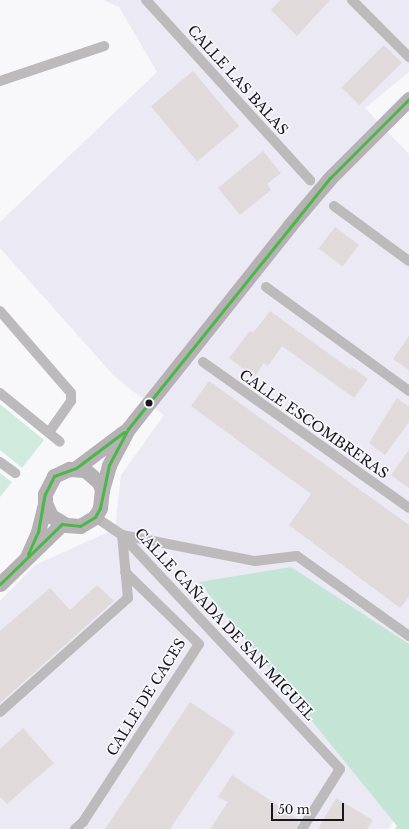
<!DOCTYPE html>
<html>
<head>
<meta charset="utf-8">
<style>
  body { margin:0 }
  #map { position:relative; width:409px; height:829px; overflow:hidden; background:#f8f8fb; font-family:"Libre Baskerville",serif }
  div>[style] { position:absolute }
  .built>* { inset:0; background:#ebe9f3 }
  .green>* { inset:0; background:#d0ebde }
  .forest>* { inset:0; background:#c4e5d6 }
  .building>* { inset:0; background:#e1dadb; transform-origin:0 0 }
  .street>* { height:10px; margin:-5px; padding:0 5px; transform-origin:5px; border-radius:5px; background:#bcbaba }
  .primary>* { height:15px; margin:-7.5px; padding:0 7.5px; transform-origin:7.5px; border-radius:7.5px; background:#b5b1b4 }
  .bus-1>* { height:3px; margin:-1.5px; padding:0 1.5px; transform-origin:1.5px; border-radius:1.5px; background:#4ab747 }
  .dots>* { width:11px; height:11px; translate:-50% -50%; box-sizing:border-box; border:2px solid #f7f7fc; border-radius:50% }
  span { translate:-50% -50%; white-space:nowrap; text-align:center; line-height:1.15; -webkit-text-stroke:3.5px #f7f7fc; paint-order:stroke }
  .street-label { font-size:14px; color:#17151e }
  .scale { position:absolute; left:271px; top:803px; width:73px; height:18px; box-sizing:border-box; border:2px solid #17151e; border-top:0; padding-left:5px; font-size:12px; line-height:14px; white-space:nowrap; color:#17151e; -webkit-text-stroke:3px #f7f7fc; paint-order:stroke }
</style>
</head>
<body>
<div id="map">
  <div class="built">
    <div style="clip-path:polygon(103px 0,409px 0,409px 72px,365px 108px,409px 154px,409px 800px,388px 829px,0 829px,0 601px,35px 565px,115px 529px,121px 475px,164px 415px,115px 377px,0 248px,0 222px,157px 72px,119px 7px)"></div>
  </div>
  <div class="green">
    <div style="clip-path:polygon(0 404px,44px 440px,22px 468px,0 450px)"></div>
    <div style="clip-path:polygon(0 473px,12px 482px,0 497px)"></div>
  </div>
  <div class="forest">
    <div style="clip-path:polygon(291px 567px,409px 644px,409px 829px,395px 829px,397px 826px,199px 582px)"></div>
  </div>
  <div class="building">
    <div style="clip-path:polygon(280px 0,330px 0,297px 36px,271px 10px)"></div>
    <div style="left:384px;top:45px;width:25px;height:60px;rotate:45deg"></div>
    <div style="left:193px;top:71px;width:72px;height:55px;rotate:50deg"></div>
    <div style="clip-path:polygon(263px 151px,281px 173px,267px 184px,271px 190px,240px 215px,218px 188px)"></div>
    <div style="left:335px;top:227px;width:30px;height:27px;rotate:37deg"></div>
    <div style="clip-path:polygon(270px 311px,350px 369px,352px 367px,368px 379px,354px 398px,282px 346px,268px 366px,264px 363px,254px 377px,229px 358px,250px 331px,253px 333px)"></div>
    <div style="clip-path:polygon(409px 336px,409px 370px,393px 359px)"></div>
    <div style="clip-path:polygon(209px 381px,409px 525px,409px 597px,400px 608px,289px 525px,311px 494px,191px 406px)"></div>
    <div style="clip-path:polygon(397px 398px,409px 407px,409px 422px,385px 455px,369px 443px)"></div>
    <div style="clip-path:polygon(409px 450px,409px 488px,391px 475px)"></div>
    <div style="clip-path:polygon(97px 585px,114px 601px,0 703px,0 631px,50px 588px,70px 610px)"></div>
    <div style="clip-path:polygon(190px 702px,235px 732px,170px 829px,105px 829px)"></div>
    <div style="clip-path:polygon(23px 728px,54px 763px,7px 804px,0 797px,0 749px)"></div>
    <div style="clip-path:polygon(232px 775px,300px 820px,296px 829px,210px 829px,228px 802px,218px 797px)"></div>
    <div style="clip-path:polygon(336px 798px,373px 820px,367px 829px,318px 829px)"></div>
  </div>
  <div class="street">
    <div style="left:146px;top:0;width:244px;rotate:47.7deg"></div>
    <div style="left:352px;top:0;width:81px;rotate:45deg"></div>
    <div style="left:0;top:81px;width:110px;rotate:-18.6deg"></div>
    <div style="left:334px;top:206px;width:93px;rotate:36.3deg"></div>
    <div style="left:266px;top:287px;width:177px;rotate:36deg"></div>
    <div style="left:0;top:311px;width:108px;rotate:49.1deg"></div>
    <div style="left:71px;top:393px;width:8px;rotate:90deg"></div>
    <div style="left:71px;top:401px;width:38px;rotate:125deg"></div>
    <div style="left:203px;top:362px;width:252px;rotate:35.3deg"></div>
    <div style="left:0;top:393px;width:77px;rotate:39.2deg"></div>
    <div style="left:0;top:462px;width:19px;rotate:36deg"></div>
    <div style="left:0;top:712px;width:171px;rotate:-41.7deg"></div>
    <div style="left:128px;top:598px;width:63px;rotate:-95.4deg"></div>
    <div style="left:122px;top:535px;width:32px;rotate:-146deg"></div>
    <div style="left:75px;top:829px;width:11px;rotate:-41deg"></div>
    <div style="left:83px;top:822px;width:212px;rotate:-56.9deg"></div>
    <div style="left:199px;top:644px;width:103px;rotate:-135.8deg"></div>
    <div style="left:302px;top:829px;width:71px;rotate:-57.7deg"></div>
    <div style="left:340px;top:769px;width:320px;rotate:-133deg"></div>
    <div style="left:122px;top:535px;width:136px;rotate:11.1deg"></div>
    <div style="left:255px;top:561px;width:42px;rotate:-6.8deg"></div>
    <div style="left:297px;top:556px;width:138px;rotate:35.5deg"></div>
  </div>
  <div class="primary">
    <div style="left:76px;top:468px;width:60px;rotate:-36.9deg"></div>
    <div style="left:45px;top:503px;width:14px;rotate:65deg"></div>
    <div style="left:51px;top:516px;width:17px;rotate:31deg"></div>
    <div style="left:66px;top:525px;width:14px;rotate:4deg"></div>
    <div style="left:80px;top:526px;width:17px;rotate:-31deg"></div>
    <div style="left:95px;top:517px;width:10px;rotate:-61deg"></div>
    <div style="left:100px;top:508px;width:18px;rotate:-84deg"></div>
    <div style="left:102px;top:490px;width:26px;rotate:-74deg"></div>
    <div style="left:109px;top:465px;width:41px;rotate:-62.2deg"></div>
    <div style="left:128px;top:429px;width:260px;rotate:-51.5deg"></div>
    <div style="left:290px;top:225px;width:62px;rotate:-49.6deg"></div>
    <div style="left:330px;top:178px;width:112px;rotate:-45deg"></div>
    <div style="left:27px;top:557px;width:27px;rotate:-66deg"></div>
    <div style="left:38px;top:532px;width:30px;rotate:-76deg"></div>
    <div style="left:45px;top:503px;width:9px;rotate:-90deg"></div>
    <div style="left:45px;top:494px;width:20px;rotate:-63deg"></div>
    <div style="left:54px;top:476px;width:17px;rotate:-25deg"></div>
    <div style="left:69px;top:469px;width:16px;rotate:4deg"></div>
    <div style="left:85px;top:470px;width:18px;rotate:41deg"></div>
    <div style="left:99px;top:482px;width:9px;rotate:69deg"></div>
    <div style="left:0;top:584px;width:86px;rotate:-44.1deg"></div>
  </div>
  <div class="bus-1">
    <div style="left:28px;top:554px;width:24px;rotate:-66deg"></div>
    <div style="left:38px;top:532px;width:39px;rotate:-80deg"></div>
    <div style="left:45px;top:494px;width:20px;rotate:-63deg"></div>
    <div style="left:54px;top:476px;width:23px;rotate:-20deg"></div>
    <div style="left:76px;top:468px;width:60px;rotate:-36.9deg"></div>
    <div style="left:0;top:584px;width:86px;rotate:-44.1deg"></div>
    <div style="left:62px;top:524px;width:18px;rotate:6deg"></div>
    <div style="left:80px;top:526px;width:17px;rotate:-31deg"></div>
    <div style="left:95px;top:517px;width:10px;rotate:-61deg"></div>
    <div style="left:100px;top:508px;width:44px;rotate:-78.2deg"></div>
    <div style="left:109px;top:465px;width:41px;rotate:-62.2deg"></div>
    <div style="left:128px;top:429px;width:322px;rotate:-51.2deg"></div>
    <div style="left:330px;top:178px;width:112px;rotate:-45deg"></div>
  </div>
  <div class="dots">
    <div style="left:149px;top:403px;background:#17151e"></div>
  </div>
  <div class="street-label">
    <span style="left:238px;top:80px;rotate:48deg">CALLE LAS BALAS</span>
    <span style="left:314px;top:424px;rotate:35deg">CALLE ESCOMBRERAS</span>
    <span style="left:225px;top:624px;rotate:47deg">CALLE CAÑADA DE SAN MIGUEL</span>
    <span style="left:146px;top:697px;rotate:-58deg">CALLE DE CACES</span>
  </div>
  <div class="scale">50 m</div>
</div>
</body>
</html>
